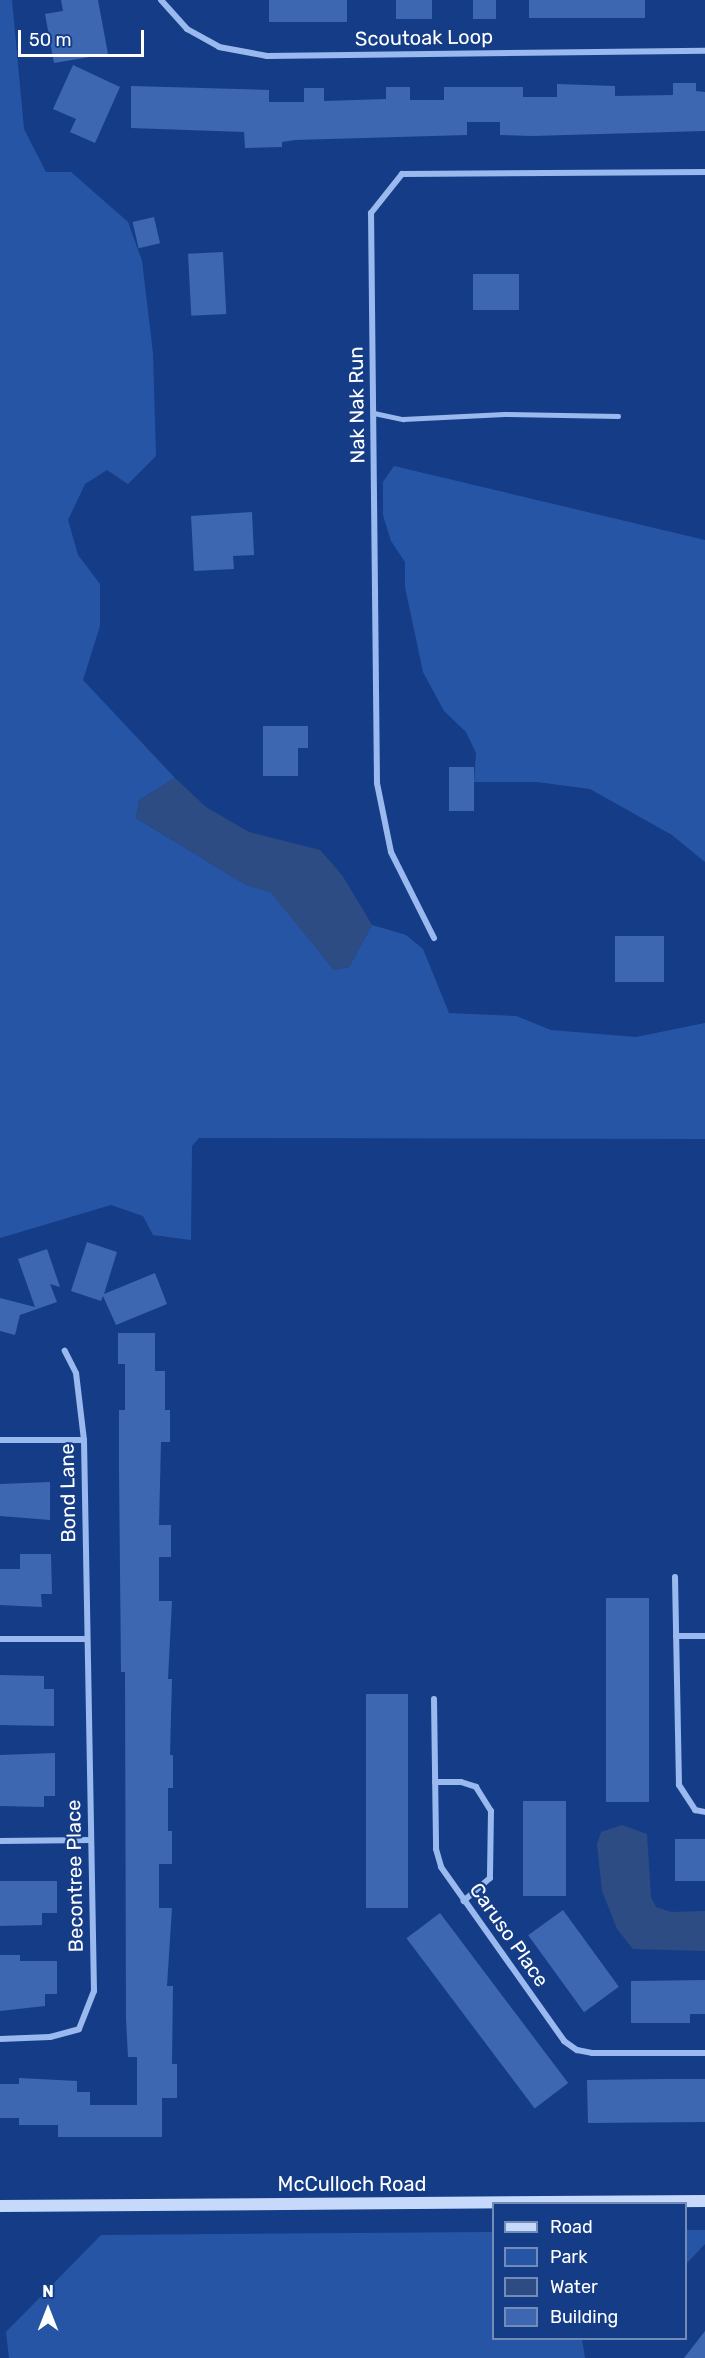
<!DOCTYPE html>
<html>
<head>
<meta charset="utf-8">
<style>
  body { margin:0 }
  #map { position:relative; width:705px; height:2358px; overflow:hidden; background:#153d87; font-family:Rubik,sans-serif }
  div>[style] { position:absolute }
  .green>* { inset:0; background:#2755a6 }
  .water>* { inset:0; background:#2e4c84 }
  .building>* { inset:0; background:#3d67b1; transform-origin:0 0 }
  .service>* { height:4.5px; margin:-2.25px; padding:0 2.25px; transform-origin:2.25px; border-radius:2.25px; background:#9ab9ef }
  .minor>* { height:6px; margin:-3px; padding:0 3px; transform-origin:3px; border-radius:3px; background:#9ab9ef }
  .secondary>* { height:12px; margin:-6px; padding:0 6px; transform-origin:6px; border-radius:6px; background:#c7d9fa }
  span { translate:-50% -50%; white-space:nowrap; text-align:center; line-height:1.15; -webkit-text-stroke:4.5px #153d87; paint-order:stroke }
  .street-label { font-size:20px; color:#fff }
  .legend { position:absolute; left:492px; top:2202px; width:195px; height:138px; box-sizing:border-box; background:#153d87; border:2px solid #738bb7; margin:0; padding:8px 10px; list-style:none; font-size:18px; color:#fff }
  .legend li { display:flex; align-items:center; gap:12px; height:30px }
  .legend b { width:30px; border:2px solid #738bb7 }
  .north { position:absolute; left:18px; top:2280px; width:60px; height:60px; -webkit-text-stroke:4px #153d87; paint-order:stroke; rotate:0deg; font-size:16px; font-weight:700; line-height:24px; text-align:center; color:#fff }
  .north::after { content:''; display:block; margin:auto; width:21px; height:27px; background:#fff; clip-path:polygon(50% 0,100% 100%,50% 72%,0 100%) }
  .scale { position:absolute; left:18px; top:30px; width:126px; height:27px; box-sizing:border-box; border:3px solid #fff; border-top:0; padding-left:8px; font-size:18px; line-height:21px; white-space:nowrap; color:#fff; -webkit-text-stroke:4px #153d87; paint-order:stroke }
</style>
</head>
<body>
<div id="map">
  <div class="green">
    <div style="clip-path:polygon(0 0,12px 0,24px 129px,46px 172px,71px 172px,128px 222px,142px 261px,153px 353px,156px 456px,128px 484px,107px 470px,85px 484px,68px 520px,78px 555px,100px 584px,100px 626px,83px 680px,175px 778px,139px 800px,136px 818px,246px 885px,271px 892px,334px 970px,349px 967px,372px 925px,406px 935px,423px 949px,449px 1013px,516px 1016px,551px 1030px,636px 1037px,705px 1023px,705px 1139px,199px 1138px,192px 1146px,191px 1240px,153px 1235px,143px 1216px,111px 1205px,0 1238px)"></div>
    <div style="clip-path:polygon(394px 466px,705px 540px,705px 862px,672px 835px,590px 789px,537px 782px,474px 782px,476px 753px,466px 732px,444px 711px,423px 672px,405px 587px,405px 562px,391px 541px,383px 515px,383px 482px)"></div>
    <div style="clip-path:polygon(686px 2230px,705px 2230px,705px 2244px,686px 2264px)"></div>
    <div style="clip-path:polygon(493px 2232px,494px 2338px,582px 2339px,585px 2358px,9px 2358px,6px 2332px,101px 2235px)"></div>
  </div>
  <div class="water">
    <div style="clip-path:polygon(175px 778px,206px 807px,249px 832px,320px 850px,342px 875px,372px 925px,349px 967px,334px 970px,270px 892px,246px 885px,136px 818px,139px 800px)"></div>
    <div style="clip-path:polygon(622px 1825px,647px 1834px,651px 1897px,656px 1907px,671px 1912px,705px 1911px,705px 1951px,633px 1949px,617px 1929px,602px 1891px,597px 1844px,601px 1832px)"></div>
  </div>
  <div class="building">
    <div style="clip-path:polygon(61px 0,98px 0,108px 54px,54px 63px,45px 14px,63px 11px)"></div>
    <div style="left:269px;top:0;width:78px;height:22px"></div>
    <div style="left:396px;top:0;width:36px;height:19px"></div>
    <div style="left:473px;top:0;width:23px;height:19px"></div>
    <div style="left:529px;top:0;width:116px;height:18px"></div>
    <div style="clip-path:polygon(73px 65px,120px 87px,95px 143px,70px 132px,76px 119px,53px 109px)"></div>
    <div style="clip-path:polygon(673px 83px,696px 83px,696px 91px,705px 92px,705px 131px,532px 136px,500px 135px,500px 122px,467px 122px,467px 135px,295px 140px,282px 142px,282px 147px,245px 148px,244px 132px,131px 128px,131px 86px,269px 90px,269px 102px,304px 102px,304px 88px,324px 88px,324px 101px,386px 99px,386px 87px,410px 87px,410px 100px,444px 100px,444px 87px,523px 87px,523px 97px,557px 97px,557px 84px,615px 86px,615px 96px,673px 95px)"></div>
    <div style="left:154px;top:217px;width:27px;height:22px;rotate:77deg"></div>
    <div style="left:223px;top:252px;width:62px;height:35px;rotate:87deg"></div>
    <div style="left:473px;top:274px;width:46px;height:36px"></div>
    <div style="clip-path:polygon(252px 512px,254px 555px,233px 556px,234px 569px,194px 571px,191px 516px)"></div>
    <div style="clip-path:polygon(263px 726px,308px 726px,308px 748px,298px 748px,298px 776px,263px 776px)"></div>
    <div style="left:449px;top:767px;width:25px;height:44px"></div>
    <div style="left:615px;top:936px;width:49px;height:46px"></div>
    <div style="clip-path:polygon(87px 1242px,117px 1252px,104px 1294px,155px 1273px,167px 1304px,116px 1325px,103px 1296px,101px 1301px,71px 1291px)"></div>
    <div style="clip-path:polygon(47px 1249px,60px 1287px,50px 1284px,57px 1302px,20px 1315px,15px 1335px,0 1331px,0 1298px,35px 1307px,18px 1259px)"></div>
    <div style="clip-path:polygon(118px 1333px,155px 1333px,155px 1371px,165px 1371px,165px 1410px,170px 1410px,170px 1442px,161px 1442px,159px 1525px,171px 1525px,171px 1557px,159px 1557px,159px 1601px,172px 1601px,168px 1679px,172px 1679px,170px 1755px,173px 1755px,173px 1788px,168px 1788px,168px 1831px,172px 1831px,172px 1864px,159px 1864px,159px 1908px,172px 1908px,167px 1986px,173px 1986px,172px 2064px,177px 2064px,177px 2098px,162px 2098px,162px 2137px,58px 2137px,58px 2125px,19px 2125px,19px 2118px,0 2118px,0 2084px,19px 2084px,19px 2078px,77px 2081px,77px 2092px,90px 2092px,90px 2105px,137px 2105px,137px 2057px,128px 2057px,126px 2019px,125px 1672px,121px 1672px,119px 1469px,119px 1410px,125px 1410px,125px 1364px,118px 1364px)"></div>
    <div style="clip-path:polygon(50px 1482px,50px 1520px,0 1516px,0 1484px)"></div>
    <div style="clip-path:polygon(20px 1554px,51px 1554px,52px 1594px,41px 1594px,42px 1607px,0 1605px,0 1569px,20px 1569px)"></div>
    <div style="left:606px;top:1598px;width:43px;height:204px"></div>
    <div style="clip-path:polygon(0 1675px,44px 1676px,44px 1689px,54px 1689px,54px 1726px,0 1725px)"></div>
    <div style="left:366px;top:1694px;width:42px;height:214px"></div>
    <div style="clip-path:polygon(55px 1753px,55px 1796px,44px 1796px,44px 1807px,0 1806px,0 1755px)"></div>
    <div style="left:523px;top:1801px;width:43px;height:95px"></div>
    <div style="left:675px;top:1839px;width:30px;height:42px"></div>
    <div style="clip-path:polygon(0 1881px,57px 1881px,57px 1913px,42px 1913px,42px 1925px,0 1926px)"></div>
    <div style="left:563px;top:1910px;width:95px;height:43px;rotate:54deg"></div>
    <div style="left:440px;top:1913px;width:213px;height:42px;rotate:53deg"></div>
    <div style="clip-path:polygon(0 1955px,20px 1955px,20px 1961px,57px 1961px,57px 1994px,45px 1994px,45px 2006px,0 2011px)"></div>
    <div style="clip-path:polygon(705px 1980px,705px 2014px,690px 2014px,690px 2023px,631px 2023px,631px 1981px)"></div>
    <div style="clip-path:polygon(665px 2079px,705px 2079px,705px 2122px,588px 2123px,587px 2080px)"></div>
    <div style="clip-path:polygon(705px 2331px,705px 2358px,684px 2358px)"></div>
  </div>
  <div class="service">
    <div style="left:374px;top:413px;width:30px;rotate:12deg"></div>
    <div style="left:403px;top:419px;width:101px;rotate:-2.8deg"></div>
    <div style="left:504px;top:414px;width:114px;rotate:1deg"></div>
  </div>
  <div class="minor">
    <div style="left:161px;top:0;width:39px;rotate:48deg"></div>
    <div style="left:187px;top:29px;width:37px;rotate:29deg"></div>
    <div style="left:219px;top:47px;width:49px;rotate:10.6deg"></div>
    <div style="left:267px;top:56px;width:438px;rotate:-0.7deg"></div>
    <div style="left:434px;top:938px;width:96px;rotate:-116.6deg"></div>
    <div style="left:391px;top:852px;width:70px;rotate:-101.5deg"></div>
    <div style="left:377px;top:783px;width:570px;rotate:-90.6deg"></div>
    <div style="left:371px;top:213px;width:50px;rotate:-51.5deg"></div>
    <div style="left:402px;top:174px;width:303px;rotate:-0.4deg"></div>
    <div style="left:0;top:1440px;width:84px"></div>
    <div style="left:675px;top:1577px;width:208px;rotate:88.9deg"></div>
    <div style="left:679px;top:1785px;width:30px;rotate:57deg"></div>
    <div style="left:695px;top:1810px;width:10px;rotate:11deg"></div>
    <div style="left:676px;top:1636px;width:29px"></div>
    <div style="left:0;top:1639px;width:85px"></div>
    <div style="left:434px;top:1699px;width:150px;rotate:89.2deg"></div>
    <div style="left:436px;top:1849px;width:19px;rotate:74deg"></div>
    <div style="left:441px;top:1867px;width:213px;rotate:54.7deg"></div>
    <div style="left:564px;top:2041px;width:16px;rotate:35deg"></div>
    <div style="left:577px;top:2050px;width:15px;rotate:11deg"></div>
    <div style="left:592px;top:2053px;width:113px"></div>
    <div style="left:435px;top:1782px;width:26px"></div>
    <div style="left:461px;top:1782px;width:16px;rotate:18deg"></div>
    <div style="left:476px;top:1787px;width:28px;rotate:58deg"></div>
    <div style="left:491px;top:1811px;width:67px;rotate:90.9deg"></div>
    <div style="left:490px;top:1878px;width:35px;rotate:139deg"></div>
    <div style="left:0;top:1841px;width:91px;rotate:-0.6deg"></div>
    <div style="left:0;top:2039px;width:50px;rotate:-2.3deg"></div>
    <div style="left:50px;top:2037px;width:30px;rotate:-15deg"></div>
    <div style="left:79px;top:2029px;width:41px;rotate:-68.5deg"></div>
    <div style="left:94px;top:1991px;width:551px;rotate:-91.04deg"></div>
    <div style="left:84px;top:1440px;width:67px;rotate:-96.8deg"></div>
    <div style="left:76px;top:1373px;width:25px;rotate:-117deg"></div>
  </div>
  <div class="secondary">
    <div style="left:0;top:2206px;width:705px;rotate:-0.41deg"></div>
  </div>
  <div class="street-label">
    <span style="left:424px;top:38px;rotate:-1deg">Scoutoak Loop</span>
    <span style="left:357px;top:405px;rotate:-91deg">Nak Nak Run</span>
    <span style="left:68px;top:1493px;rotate:-91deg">Bond Lane</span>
    <span style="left:75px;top:1876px;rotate:-91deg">Becontree Place</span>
    <span style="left:509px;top:1935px;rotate:55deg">Caruso Place</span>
    <span style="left:352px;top:2184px">McCulloch Road</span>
  </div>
  <ul class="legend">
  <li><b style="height:8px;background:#c7d9fa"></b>Road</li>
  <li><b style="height:16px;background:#2755a6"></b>Park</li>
  <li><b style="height:16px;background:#2e4c84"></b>Water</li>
  <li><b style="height:16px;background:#3d67b1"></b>Building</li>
  </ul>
  <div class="north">N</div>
  <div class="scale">50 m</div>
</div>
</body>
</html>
